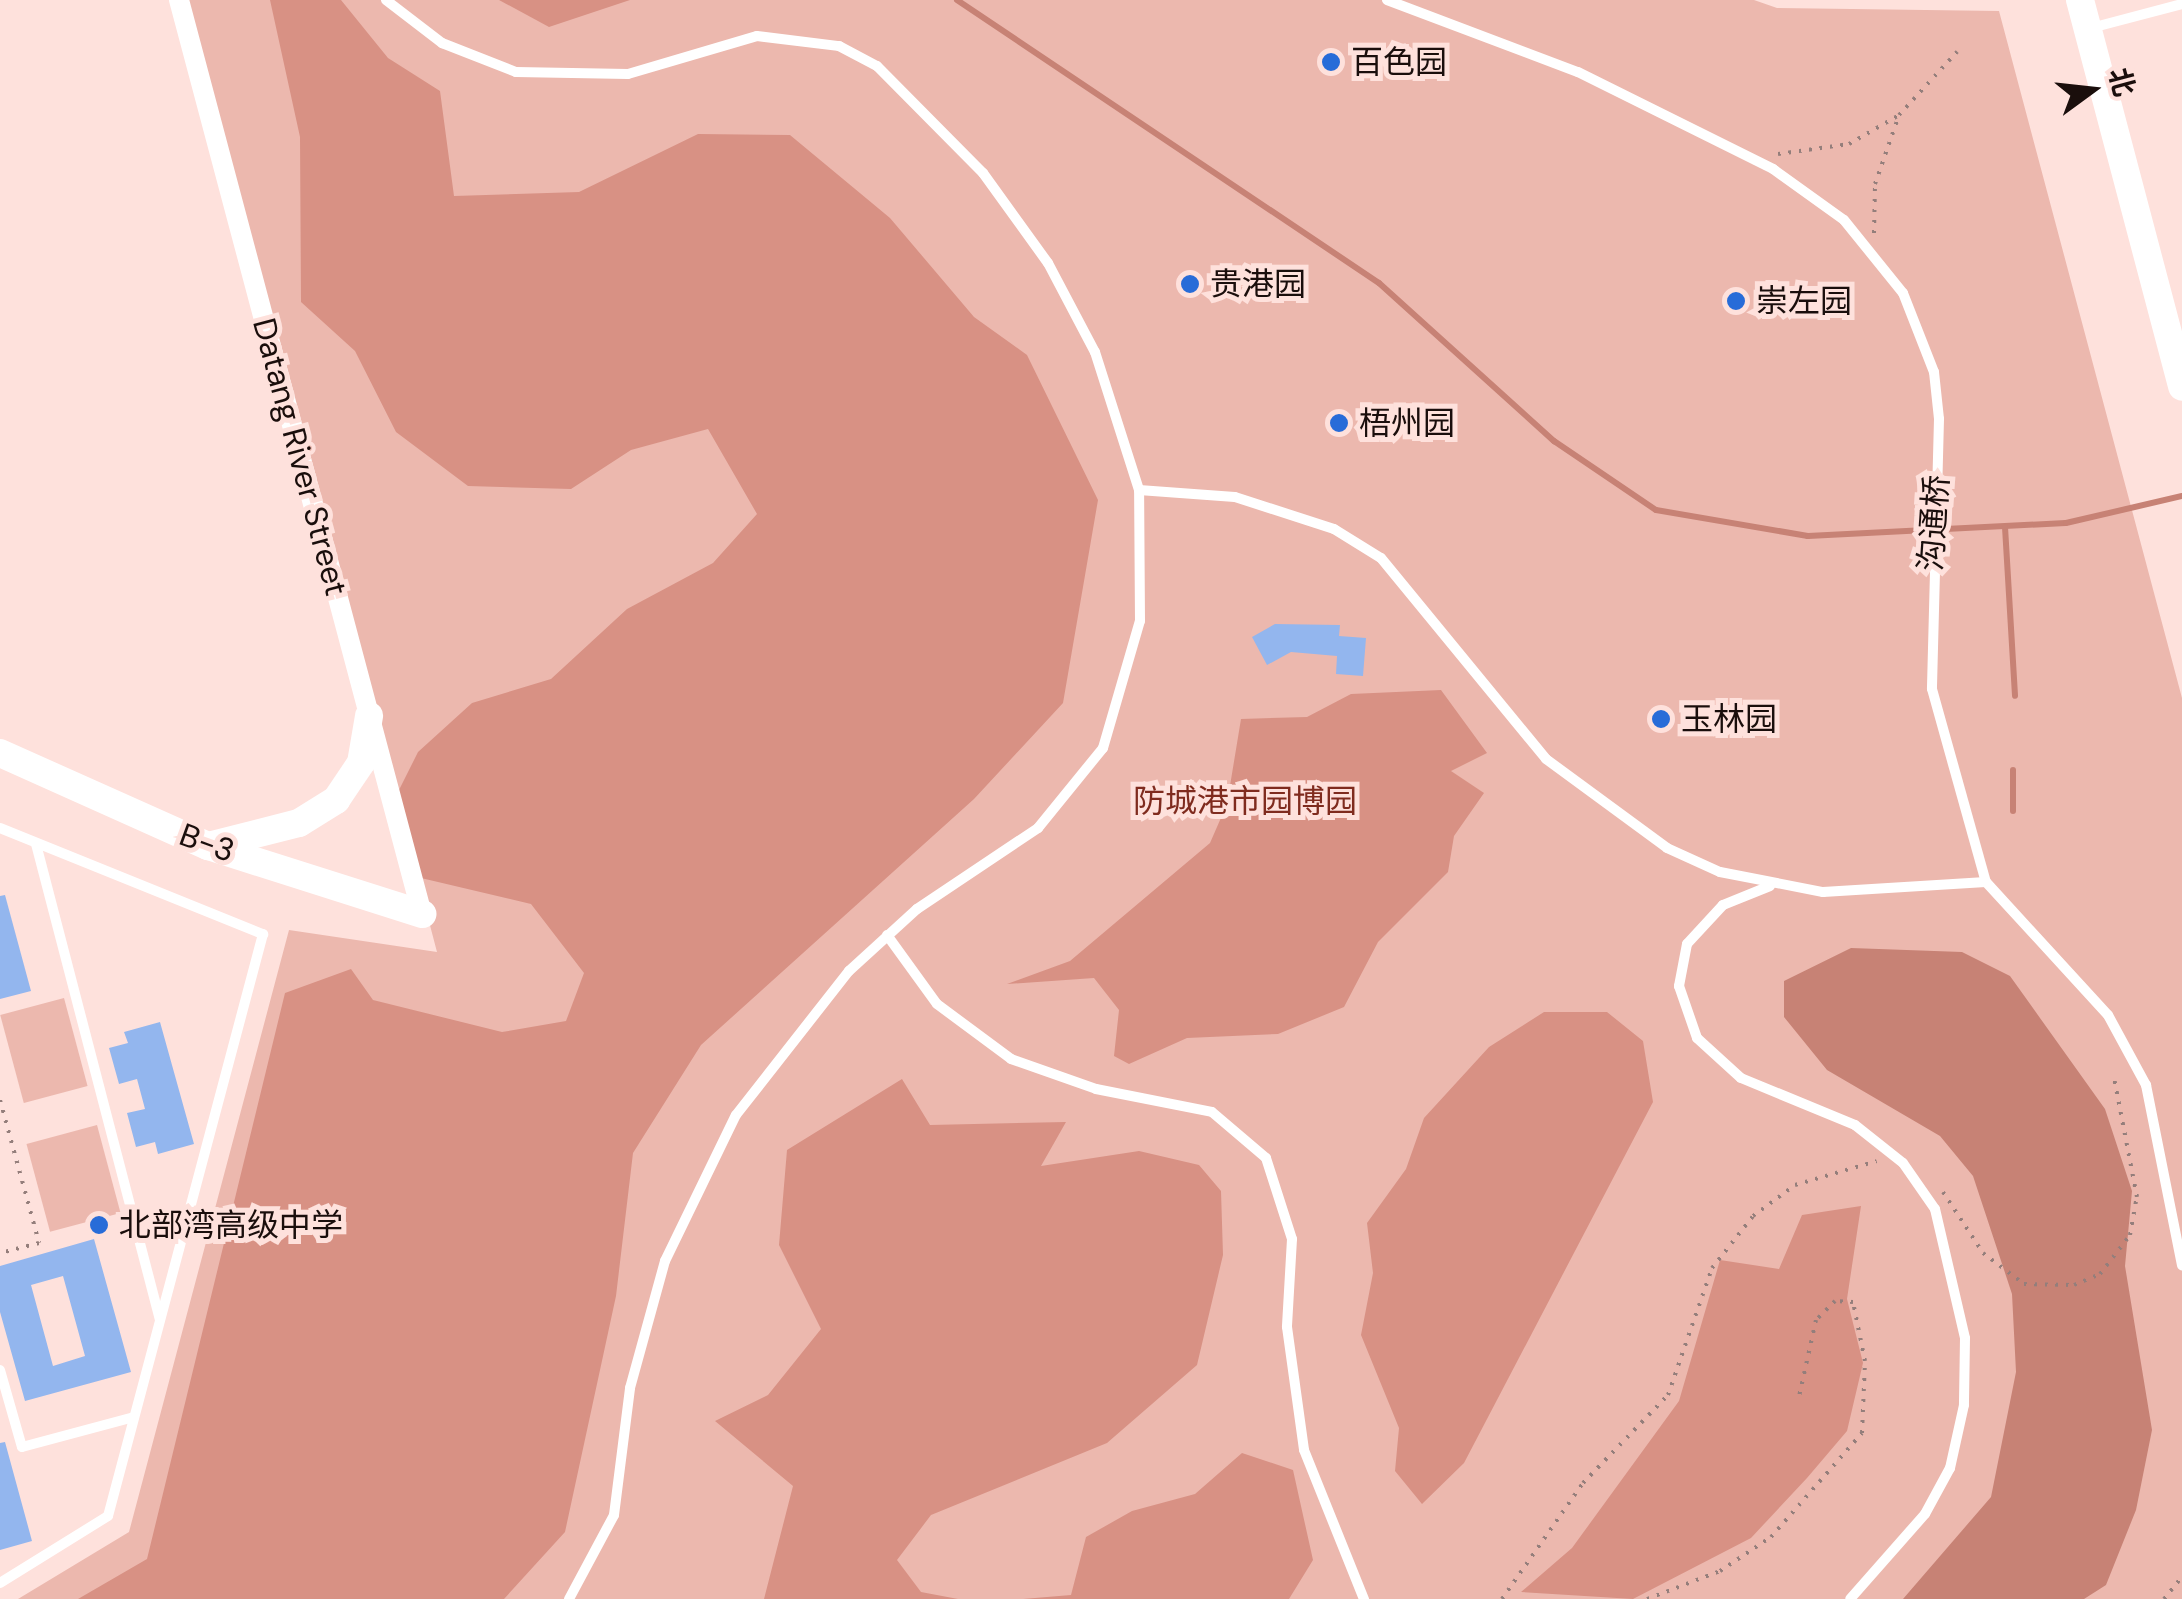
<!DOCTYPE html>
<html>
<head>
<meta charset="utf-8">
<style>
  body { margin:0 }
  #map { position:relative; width:2182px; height:1599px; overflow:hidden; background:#fee1dc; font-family:"DM Sans","Noto Sans SC",sans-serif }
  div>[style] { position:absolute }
  .green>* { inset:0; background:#ecb8ae; transform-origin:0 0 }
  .forest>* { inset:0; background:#d89184 }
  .water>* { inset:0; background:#c78275 }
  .stream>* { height:6px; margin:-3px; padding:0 3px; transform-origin:3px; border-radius:3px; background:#c78275 }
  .building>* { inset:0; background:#93b6ee }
  .path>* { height:4px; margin-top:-2px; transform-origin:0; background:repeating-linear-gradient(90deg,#947e7b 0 2.5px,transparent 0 10.5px) }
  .service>* { height:10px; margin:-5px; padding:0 5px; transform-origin:5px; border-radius:5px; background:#fff }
  .minor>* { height:20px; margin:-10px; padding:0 10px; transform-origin:10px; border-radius:10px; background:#fff }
  .tertiary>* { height:28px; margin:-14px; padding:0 14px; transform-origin:14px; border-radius:14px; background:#fff }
  .dots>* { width:28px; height:28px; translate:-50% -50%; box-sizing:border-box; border:5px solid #fee1dc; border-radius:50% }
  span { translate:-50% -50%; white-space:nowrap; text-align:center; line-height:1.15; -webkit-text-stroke:10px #fee1dc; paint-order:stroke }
  .poi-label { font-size:32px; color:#1a0e0c }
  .left { translate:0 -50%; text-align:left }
  .street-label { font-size:32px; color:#1a0e0c }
  .park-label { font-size:32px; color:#7f2b1e }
  .north { position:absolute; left:2042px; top:40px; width:100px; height:100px; -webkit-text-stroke:8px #fee1dc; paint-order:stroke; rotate:75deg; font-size:28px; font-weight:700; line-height:40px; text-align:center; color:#1a0e0c }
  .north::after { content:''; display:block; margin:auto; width:35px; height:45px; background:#1a0e0c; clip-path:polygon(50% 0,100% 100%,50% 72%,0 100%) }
</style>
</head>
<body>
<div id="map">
  <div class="green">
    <div style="clip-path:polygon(187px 0,1754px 0,1777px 8px,1999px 11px,2182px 698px,2182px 1599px,18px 1599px,129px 1532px,289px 930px,437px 952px)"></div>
    <div style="left:64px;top:998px;width:91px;height:66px;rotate:75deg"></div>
    <div style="left:97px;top:1125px;width:91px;height:73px;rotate:75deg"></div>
  </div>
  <div class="forest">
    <div style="clip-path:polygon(270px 0,341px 0,388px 58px,440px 91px,454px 196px,579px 192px,698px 134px,790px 135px,890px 218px,974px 317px,1027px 355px,1098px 500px,1063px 703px,974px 799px,701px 1045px,633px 1153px,616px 1296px,565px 1532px,504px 1599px,78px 1599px,147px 1559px,285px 993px,351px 969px,373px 1000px,502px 1032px,566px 1021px,584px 973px,531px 904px,421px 878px,398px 792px,418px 752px,472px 703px,551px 679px,627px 609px,713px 563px,757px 514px,708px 429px,631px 450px,571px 489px,468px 486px,396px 432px,355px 351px,301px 302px,300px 137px)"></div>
    <div style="clip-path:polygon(499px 0,630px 0,549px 27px)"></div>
    <div style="clip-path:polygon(1441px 690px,1487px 753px,1451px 771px,1484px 793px,1454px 836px,1448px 872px,1378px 942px,1344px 1007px,1278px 1034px,1187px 1038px,1129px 1064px,1114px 1056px,1119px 1010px,1094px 978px,1007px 984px,1070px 961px,1210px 843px,1227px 804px,1241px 719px,1307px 717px,1351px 694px)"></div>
    <div style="clip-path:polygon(1544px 1012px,1607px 1012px,1643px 1041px,1653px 1102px,1464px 1463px,1422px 1504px,1395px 1471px,1399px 1428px,1361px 1335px,1373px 1273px,1367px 1223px,1406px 1169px,1424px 1118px,1489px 1047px)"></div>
    <div style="clip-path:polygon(902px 1079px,930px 1125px,1066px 1122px,1041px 1166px,1139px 1151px,1199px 1165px,1221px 1191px,1223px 1255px,1197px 1365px,1107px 1443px,931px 1515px,897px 1560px,921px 1592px,958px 1599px,764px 1599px,793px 1486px,715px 1421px,768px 1395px,821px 1329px,779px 1245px,787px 1150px)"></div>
    <div style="clip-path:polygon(1861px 1206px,1847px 1299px,1863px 1363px,1847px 1431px,1807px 1478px,1751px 1538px,1633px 1599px,1521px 1592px,1572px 1548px,1679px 1401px,1720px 1260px,1779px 1269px,1802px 1215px)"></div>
    <div style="clip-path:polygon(1242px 1453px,1293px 1470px,1313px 1560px,1289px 1599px,1023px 1599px,1071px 1595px,1086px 1537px,1132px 1511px,1195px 1494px)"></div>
  </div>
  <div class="water">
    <div style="clip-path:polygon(1851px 948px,1962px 952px,2010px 976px,2105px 1109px,2132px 1191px,2125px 1266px,2152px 1430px,2136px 1510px,2106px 1585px,2084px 1599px,1903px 1599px,1991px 1497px,2016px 1372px,2012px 1294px,1973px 1176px,1940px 1136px,1827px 1070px,1784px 1017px,1784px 981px)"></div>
  </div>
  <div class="stream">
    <div style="left:957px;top:0;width:508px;rotate:33.85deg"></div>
    <div style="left:1379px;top:283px;width:236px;rotate:42.1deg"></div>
    <div style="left:1554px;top:441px;width:123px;rotate:34.1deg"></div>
    <div style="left:1656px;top:510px;width:154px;rotate:9.7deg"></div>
    <div style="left:1808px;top:536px;width:258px;rotate:-2.9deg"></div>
    <div style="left:2066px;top:523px;width:119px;rotate:-13.1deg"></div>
    <div style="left:2005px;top:527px;width:169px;rotate:86.6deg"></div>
    <div style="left:2013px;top:770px;width:41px;rotate:90deg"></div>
  </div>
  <div class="building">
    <div style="clip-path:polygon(1275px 624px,1340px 625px,1339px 636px,1366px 638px,1363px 676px,1336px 674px,1337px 656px,1291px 652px,1267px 665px,1252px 637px)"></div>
    <div style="clip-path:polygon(5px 895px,31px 991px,0 999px,0 896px)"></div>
    <div style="clip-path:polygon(160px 1022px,194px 1144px,158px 1154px,155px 1142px,136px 1147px,127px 1113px,145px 1109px,137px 1079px,119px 1084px,109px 1048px,128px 1043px,124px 1032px)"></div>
    <div style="clip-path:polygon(evenodd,94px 1239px,131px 1372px,25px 1401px,0 1312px,0 1266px,94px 1239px,63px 1276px,85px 1356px,53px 1366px,31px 1285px,63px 1276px)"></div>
    <div style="clip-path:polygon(5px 1442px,32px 1541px,0 1550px,0 1443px)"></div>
  </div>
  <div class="path">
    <div style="left:1778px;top:154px;width:72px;rotate:-8deg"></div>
    <div style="left:1849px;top:144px;width:58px;rotate:-30.1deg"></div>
    <div style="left:1874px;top:233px;width:49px;rotate:-88.8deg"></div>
    <div style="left:1875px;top:184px;width:73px;rotate:-70.8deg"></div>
    <div style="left:1899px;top:115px;width:86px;rotate:-47.4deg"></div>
    <div style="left:0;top:1100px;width:148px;rotate:74.7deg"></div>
    <div style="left:39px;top:1243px;width:40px;rotate:165.6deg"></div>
    <div style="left:1943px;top:1192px;width:73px;rotate:56.7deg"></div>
    <div style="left:1983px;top:1253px;width:51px;rotate:37.1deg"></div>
    <div style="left:2024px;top:1284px;width:50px;rotate:1.1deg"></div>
    <div style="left:2074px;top:1285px;width:28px;rotate:-23deg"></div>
    <div style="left:2100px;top:1274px;width:49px;rotate:-52.4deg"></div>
    <div style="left:2130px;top:1235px;width:39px;rotate:-80deg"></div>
    <div style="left:2137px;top:1197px;width:121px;rotate:-100.9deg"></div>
    <div style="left:1502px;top:1599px;width:141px;rotate:-55.1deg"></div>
    <div style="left:1583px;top:1483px;width:122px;rotate:-46deg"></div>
    <div style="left:1668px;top:1395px;width:134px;rotate:-70.9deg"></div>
    <div style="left:1712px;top:1268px;width:66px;rotate:-51.7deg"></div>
    <div style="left:1753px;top:1216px;width:52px;rotate:-36.4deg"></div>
    <div style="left:1795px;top:1185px;width:85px;rotate:-16.3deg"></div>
    <div style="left:1647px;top:1599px;width:78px;rotate:-21deg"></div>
    <div style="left:1720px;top:1571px;width:61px;rotate:-33.7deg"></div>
    <div style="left:1771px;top:1537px;width:138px;rotate:-48.8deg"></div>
    <div style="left:1862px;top:1433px;width:72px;rotate:-87.6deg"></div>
    <div style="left:1865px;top:1361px;width:60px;rotate:-101.5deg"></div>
    <div style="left:1853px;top:1302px;width:18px;rotate:-177deg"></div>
    <div style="left:1835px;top:1301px;width:27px;rotate:135deg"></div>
    <div style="left:1816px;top:1320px;width:83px;rotate:102.5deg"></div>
    <div style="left:2164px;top:1599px;width:28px;rotate:-51deg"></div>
  </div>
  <div class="service">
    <div style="left:386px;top:0;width:71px;rotate:37.5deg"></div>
    <div style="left:442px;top:43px;width:79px;rotate:21.4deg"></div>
    <div style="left:516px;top:72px;width:112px;rotate:1deg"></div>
    <div style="left:628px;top:74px;width:134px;rotate:-16.4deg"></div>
    <div style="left:757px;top:36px;width:83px;rotate:7deg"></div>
    <div style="left:839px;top:46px;width:43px;rotate:27.8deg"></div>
    <div style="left:877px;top:66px;width:151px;rotate:45.3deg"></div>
    <div style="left:983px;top:173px;width:111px;rotate:54.2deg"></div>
    <div style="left:1048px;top:263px;width:101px;rotate:62.2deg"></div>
    <div style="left:1095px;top:352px;width:145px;rotate:72.3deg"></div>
    <div style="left:1387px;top:0;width:204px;rotate:20.7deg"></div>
    <div style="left:1578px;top:72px;width:218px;rotate:26.4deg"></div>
    <div style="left:1773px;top:169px;width:87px;rotate:35.7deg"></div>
    <div style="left:1844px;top:220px;width:94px;rotate:51.1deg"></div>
    <div style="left:1903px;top:293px;width:85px;rotate:68.6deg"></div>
    <div style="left:1934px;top:372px;width:47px;rotate:83.9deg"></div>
    <div style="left:1939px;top:419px;width:270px;rotate:91.5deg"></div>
    <div style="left:1932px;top:689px;width:200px;rotate:74.4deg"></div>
    <div style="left:2091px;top:28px;width:94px;rotate:-14.8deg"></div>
    <div style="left:0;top:828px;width:284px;rotate:22deg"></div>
    <div style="left:263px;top:934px;width:602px;rotate:104.91deg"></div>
    <div style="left:108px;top:1516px;width:127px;rotate:148.2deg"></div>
    <div style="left:36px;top:844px;width:491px;rotate:75.4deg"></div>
    <div style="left:1770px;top:886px;width:51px;rotate:158deg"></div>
    <div style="left:1723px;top:905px;width:53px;rotate:132.7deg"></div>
    <div style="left:1687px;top:944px;width:43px;rotate:100.8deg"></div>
    <div style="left:1679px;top:986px;width:55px;rotate:70.9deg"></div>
    <div style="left:1697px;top:1038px;width:59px;rotate:42.3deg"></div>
    <div style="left:1741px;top:1078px;width:123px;rotate:22.4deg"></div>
    <div style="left:1855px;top:1125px;width:61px;rotate:38.4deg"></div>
    <div style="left:1903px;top:1163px;width:56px;rotate:55.2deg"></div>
    <div style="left:1935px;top:1209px;width:132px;rotate:76.9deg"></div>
    <div style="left:1965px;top:1338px;width:67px;rotate:90.9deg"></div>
    <div style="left:1964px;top:1405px;width:65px;rotate:102.5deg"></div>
    <div style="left:1950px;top:1468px;width:52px;rotate:118.5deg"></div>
    <div style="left:1925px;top:1514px;width:113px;rotate:131.4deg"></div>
    <div style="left:887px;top:935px;width:85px;rotate:54.1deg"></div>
    <div style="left:937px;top:1004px;width:92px;rotate:36.6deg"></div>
    <div style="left:1011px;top:1059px;width:90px;rotate:19.4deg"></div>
    <div style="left:1096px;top:1089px;width:118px;rotate:11.2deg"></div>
    <div style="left:1212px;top:1112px;width:71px;rotate:40.4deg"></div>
    <div style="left:1266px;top:1158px;width:85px;rotate:72.2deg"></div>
    <div style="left:1292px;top:1239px;width:88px;rotate:93.3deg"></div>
    <div style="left:1287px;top:1327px;width:124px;rotate:82.1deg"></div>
    <div style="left:1304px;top:1450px;width:161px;rotate:68.1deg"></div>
    <div style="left:0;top:1370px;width:80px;rotate:74.1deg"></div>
    <div style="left:22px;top:1447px;width:116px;rotate:-15deg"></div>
    <div style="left:569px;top:1599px;width:95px;rotate:-61.8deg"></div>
    <div style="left:614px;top:1515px;width:128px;rotate:-82.8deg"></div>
    <div style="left:630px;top:1388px;width:132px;rotate:-74.6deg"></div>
    <div style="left:665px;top:1261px;width:162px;rotate:-64.1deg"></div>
    <div style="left:736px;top:1115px;width:183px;rotate:-51.9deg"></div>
    <div style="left:849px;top:971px;width:92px;rotate:-42.4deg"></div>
    <div style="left:917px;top:909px;width:146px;rotate:-33.8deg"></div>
    <div style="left:1038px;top:828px;width:103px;rotate:-50.9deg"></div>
    <div style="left:1103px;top:748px;width:132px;rotate:-73.8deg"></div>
    <div style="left:1140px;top:621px;width:131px;rotate:-90.4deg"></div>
    <div style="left:1139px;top:490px;width:96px;rotate:4.2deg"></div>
    <div style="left:1235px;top:497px;width:104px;rotate:17.9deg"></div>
    <div style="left:1334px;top:529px;width:55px;rotate:31.7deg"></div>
    <div style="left:1381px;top:558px;width:260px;rotate:50.6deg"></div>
    <div style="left:1546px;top:759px;width:150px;rotate:36.3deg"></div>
    <div style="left:1667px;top:848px;width:58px;rotate:24.4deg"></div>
    <div style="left:1720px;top:872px;width:105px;rotate:11deg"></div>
    <div style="left:1823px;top:892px;width:163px;rotate:-3.5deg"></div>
    <div style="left:1986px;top:882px;width:180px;rotate:47.5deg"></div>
    <div style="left:2108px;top:1015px;width:80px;rotate:61.5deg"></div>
    <div style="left:2146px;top:1085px;width:184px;rotate:78.7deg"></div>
  </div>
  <div class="minor">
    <div style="left:179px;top:0;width:946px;rotate:75.11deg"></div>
  </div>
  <div class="tertiary">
    <div style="left:2080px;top:0;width:400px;rotate:75.2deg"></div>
    <div style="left:0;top:753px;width:228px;rotate:24.1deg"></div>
    <div style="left:208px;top:846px;width:225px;rotate:17.6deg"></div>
    <div style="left:208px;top:846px;width:94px;rotate:-14.2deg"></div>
    <div style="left:299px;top:823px;width:44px;rotate:-31.9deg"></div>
    <div style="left:336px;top:800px;width:45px;rotate:-56deg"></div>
    <div style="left:361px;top:763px;width:48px;rotate:-80.3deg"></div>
  </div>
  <div class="dots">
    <div style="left:1331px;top:62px;background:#286cd8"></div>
    <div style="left:1190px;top:284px;background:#286cd8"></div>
    <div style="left:1736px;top:301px;background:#286cd8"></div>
    <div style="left:1339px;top:423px;background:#286cd8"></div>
    <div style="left:1661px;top:719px;background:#286cd8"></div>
    <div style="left:99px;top:1225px;background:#286cd8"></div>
  </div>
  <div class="poi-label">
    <span class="left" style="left:1351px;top:62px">百色园</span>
    <span class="left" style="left:1210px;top:284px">贵港园</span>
    <span class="left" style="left:1756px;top:301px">崇左园</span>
    <span class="left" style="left:1359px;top:423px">梧州园</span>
    <span class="left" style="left:1681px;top:719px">玉林园</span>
    <span class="left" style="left:119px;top:1225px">北部湾高级中学</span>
  </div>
  <div class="street-label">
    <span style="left:300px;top:457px;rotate:75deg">Datang River Street</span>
    <span style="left:1934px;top:523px;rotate:-86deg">沟通桥</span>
    <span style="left:207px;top:843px;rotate:20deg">B-3</span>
  </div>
  <div class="park-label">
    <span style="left:1245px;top:801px">防城港市园博园</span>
  </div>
  <div class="north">北</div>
</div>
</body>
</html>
